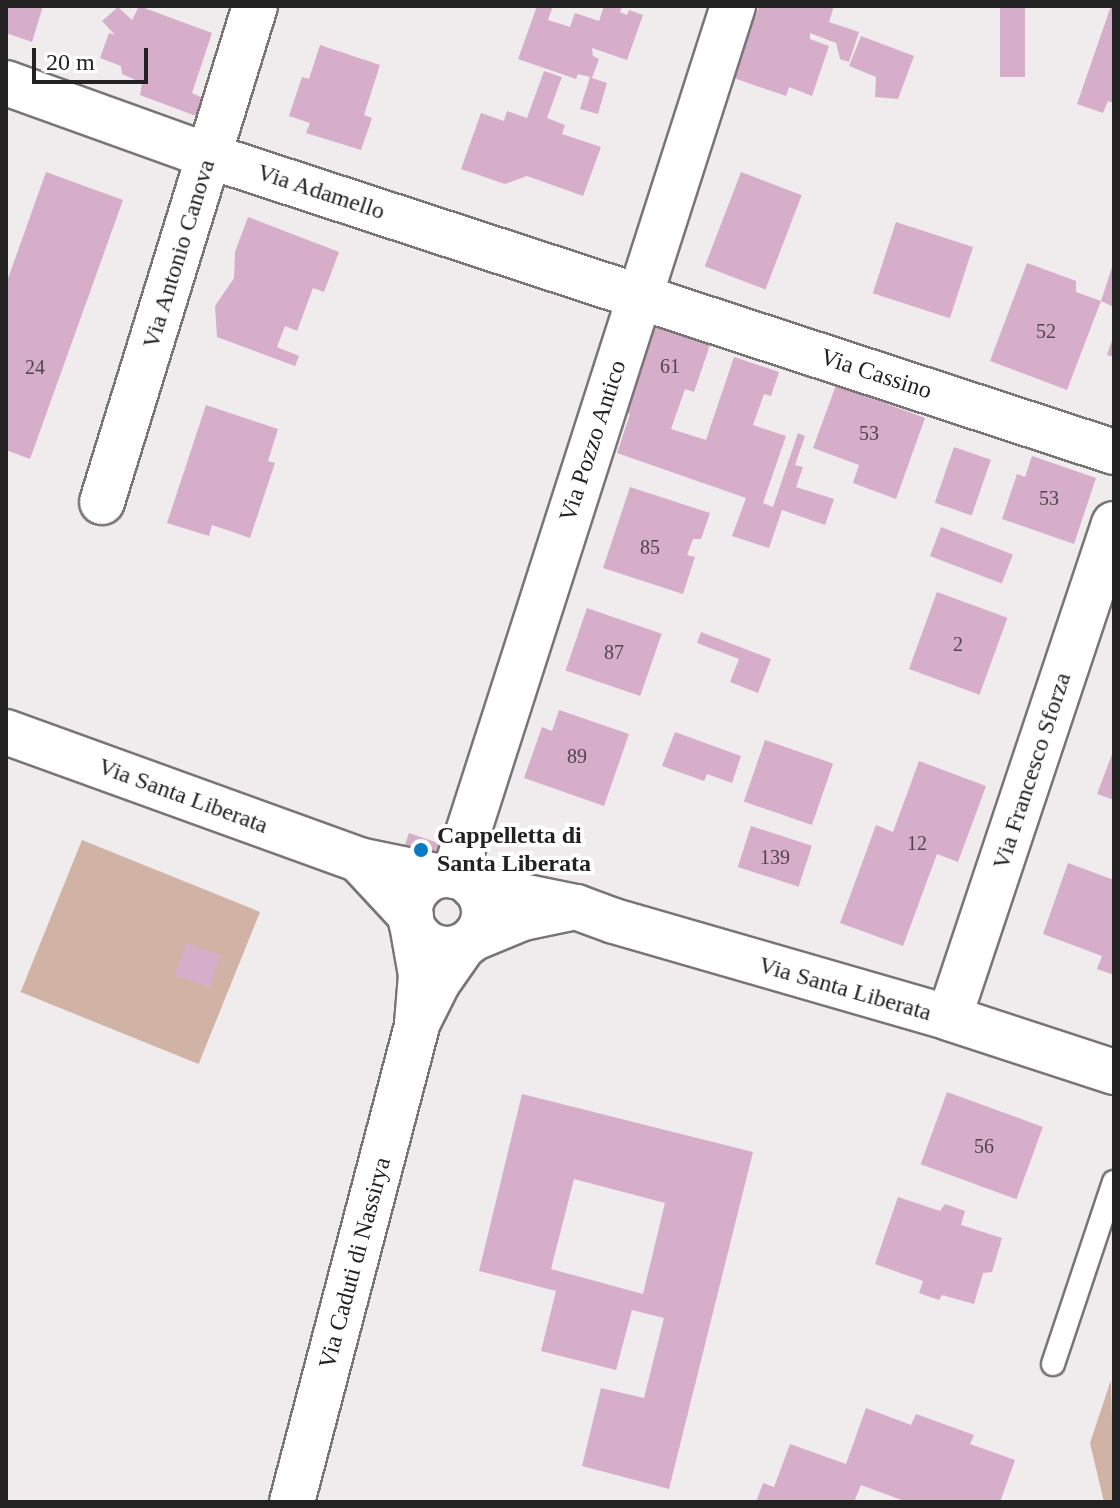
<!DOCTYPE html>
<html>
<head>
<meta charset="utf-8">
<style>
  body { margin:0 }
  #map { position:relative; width:1120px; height:1508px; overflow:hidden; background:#f0eced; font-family:Georgia,serif }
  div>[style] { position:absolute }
  .green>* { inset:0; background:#d0b3a5; transform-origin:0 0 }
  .building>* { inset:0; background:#d6aec9; transform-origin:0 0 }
  .roads { filter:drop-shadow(2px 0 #797576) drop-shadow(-2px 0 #797576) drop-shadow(0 2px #797576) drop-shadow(0 -2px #797576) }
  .lane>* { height:22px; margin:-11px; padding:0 11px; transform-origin:11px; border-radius:11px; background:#fff }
  .street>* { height:44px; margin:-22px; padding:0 22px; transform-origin:22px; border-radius:22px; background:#fff }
  .street>.ring { margin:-22px; padding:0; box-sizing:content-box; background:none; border:44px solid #fff; border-radius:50% }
  .dots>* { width:22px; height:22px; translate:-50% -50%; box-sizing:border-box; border:4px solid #fff; border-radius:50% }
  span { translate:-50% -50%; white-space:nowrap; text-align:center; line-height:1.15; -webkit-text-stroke:8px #fff; paint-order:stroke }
  .number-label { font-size:20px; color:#50454c }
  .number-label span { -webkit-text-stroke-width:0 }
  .street-label { font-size:24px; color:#232222 }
  .poi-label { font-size:24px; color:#232222; font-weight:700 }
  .left { translate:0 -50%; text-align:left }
  .frame { position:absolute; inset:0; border:8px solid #232222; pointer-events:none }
  .scale { position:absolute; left:32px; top:48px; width:116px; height:36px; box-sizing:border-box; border:4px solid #232222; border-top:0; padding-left:10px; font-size:24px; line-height:28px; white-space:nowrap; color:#232222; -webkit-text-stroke:6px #fff; paint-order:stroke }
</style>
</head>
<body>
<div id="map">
  <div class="green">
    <div style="left:82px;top:840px;width:192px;height:164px;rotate:22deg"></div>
    <div style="clip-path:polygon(1111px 1380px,1114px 1502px,1104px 1502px,1090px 1443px)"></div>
  </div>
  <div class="building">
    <div style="clip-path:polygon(6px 6px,43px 6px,32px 42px,6px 33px)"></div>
    <div style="clip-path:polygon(139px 6px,212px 33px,192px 93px,203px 98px,196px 116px,140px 95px,142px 83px,122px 74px,121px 66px,100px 58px,109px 33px,115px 35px,102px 21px,118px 7px,132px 20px)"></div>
    <div style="clip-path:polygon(537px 6px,553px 6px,548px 20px,570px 27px,575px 13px,599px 21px,604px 6px,622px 7px,620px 12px,627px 15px,629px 10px,643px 15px,627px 60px,592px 48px,593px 56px,599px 59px,592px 78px,607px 83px,598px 114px,580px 109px,590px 77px,578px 74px,576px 79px,518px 59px)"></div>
    <div style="clip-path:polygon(759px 6px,834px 6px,829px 22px,859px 32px,849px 62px,840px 59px,836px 43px,810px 33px,810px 39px,829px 46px,812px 96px,789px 87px,786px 96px,728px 76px,749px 16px,755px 18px)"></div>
    <div style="left:1000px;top:6px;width:25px;height:71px"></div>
    <div style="clip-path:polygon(1111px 6px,1114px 6px,1114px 103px,1108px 101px,1103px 113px,1077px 104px)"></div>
    <div style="clip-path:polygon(861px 36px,914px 56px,898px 99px,875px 97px,876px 77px,849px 66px)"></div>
    <div style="clip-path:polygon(320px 45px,380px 65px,364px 115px,372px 118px,361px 150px,306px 133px,310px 123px,289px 116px,302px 77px,309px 79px)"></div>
    <div style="clip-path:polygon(544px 71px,562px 77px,547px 118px,565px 125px,562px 134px,601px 147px,583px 196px,527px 176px,505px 184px,461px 169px,481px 113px,504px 121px,507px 111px,527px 118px)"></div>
    <div style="clip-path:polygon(46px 172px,123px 200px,30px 459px,6px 450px,6px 284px)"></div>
    <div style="left:741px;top:172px;width:65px;height:101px;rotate:21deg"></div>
    <div style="clip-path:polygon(248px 217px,339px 252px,324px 292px,313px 288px,297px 331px,285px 326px,277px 347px,299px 356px,295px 366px,217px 337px,215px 306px,234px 278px,235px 252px)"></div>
    <div style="left:896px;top:222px;width:81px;height:75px;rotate:18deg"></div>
    <div style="clip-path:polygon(1114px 261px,1114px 307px,1101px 301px)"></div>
    <div style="clip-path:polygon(1027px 263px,1076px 281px,1076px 292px,1101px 301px,1067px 390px,990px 361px)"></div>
    <div style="clip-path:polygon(651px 321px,711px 342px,694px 392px,685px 389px,671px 429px,706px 440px,734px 357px,779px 372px,771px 396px,764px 394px,753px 425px,786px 436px,763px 503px,773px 507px,798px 433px,805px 436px,795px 465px,803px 467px,796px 487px,834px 499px,825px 525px,782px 510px,769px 548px,732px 536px,746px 498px,617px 453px,630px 414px,620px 411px)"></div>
    <div style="clip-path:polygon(1113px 337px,1114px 337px,1114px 357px,1107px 355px)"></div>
    <div style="clip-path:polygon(836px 385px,925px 418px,896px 499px,853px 483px,859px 465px,813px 448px)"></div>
    <div style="clip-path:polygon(206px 405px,278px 429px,268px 461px,275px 463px,250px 538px,212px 525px,209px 536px,167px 523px)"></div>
    <div style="left:954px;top:447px;width:39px;height:59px;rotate:19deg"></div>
    <div style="clip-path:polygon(1032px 456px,1096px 478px,1074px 544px,1002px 519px,1017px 474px,1025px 477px)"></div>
    <div style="clip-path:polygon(630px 487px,710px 513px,701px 539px,693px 539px,687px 555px,695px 557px,683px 594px,603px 568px)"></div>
    <div style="left:941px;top:527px;width:77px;height:31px;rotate:21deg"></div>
    <div style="left:937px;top:592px;width:75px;height:82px;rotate:20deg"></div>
    <div style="left:587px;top:608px;width:79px;height:66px;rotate:19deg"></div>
    <div style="clip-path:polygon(701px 632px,771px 659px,758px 693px,730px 682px,739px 659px,697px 643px)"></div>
    <div style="clip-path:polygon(559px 710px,629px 734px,604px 806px,524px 778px,542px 727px,552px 731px)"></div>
    <div style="clip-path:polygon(675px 732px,741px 756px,732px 783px,707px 774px,704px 781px,662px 766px)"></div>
    <div style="left:765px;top:740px;width:72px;height:65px;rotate:19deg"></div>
    <div style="clip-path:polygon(1114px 749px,1114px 800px,1097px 794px)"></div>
    <div style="clip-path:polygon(919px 761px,986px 786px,958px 862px,937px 854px,903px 946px,840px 923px,876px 825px,893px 832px)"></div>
    <div style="left:751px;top:826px;width:64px;height:43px;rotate:18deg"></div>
    <div style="left:409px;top:833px;width:34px;height:24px;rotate:19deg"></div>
    <div style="clip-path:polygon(1068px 863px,1114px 880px,1114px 975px,1097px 969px,1102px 956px,1043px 934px)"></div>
    <div style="left:186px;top:943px;width:37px;height:34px;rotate:19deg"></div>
    <div style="left:947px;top:1092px;width:102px;height:77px;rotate:20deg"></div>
    <div style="clip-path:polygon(evenodd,522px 1094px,753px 1152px,669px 1489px,582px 1466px,601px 1388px,644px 1398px,664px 1318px,632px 1310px,616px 1370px,541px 1351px,556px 1291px,479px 1271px,522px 1094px,574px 1179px,665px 1203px,643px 1294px,551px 1269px,574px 1179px)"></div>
    <div style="clip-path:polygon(898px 1197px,940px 1211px,945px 1204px,965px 1211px,961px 1225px,1002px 1238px,992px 1272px,983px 1273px,974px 1304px,942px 1295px,939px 1300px,919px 1293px,923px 1281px,875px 1264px)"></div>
    <div style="clip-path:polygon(866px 1408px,911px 1425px,916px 1414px,974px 1435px,970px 1444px,1015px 1460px,1000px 1502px,907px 1502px,861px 1485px,854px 1502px,756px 1502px,763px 1483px,774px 1487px,790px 1444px,846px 1464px)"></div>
  </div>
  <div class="roads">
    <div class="lane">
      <div style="left:1053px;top:1364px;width:192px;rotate:-71.5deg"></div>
    </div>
    <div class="street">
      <div style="left:6px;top:83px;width:216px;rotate:19.8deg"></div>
      <div style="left:209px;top:156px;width:952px;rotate:18.11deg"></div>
      <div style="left:102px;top:502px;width:519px;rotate:-72.86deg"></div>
      <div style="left:6px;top:732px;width:375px;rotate:19.9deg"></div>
      <div class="ring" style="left:410px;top:875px;width:30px;height:30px"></div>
      <div style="left:454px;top:876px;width:914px;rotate:-72.22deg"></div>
      <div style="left:473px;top:886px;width:105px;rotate:11.5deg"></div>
      <div style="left:576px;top:907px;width:54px;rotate:168.3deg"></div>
      <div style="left:523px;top:918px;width:53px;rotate:157.8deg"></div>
      <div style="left:576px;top:907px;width:40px;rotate:20.2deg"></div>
      <div style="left:614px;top:921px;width:349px;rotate:16.1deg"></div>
      <div style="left:949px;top:1018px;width:174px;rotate:18.1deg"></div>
      <div style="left:411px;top:916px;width:76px;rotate:-132.9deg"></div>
      <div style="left:359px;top:860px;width:79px;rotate:11.7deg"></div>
      <div style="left:412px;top:924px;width:52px;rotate:80deg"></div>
      <div style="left:421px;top:975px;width:49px;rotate:94.7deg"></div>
      <div style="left:417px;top:1024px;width:47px;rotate:-63.4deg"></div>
      <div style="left:438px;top:982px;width:45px;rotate:-54.9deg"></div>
      <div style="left:949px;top:1018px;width:521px;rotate:-71.53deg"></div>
      <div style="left:292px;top:1502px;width:494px;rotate:-75.3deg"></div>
    </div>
  </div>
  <div class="dots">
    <div style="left:421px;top:850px;background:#0979c4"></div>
  </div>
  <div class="number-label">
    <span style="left:1046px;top:331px">52</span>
    <span style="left:670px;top:366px">61</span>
    <span style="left:35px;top:367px">24</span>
    <span style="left:869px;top:433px">53</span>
    <span style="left:1049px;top:498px">53</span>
    <span style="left:650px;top:547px">85</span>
    <span style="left:958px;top:644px">2</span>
    <span style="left:614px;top:652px">87</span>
    <span style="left:577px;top:756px">89</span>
    <span style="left:917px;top:843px">12</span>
    <span style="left:775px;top:857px">139</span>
    <span style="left:984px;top:1146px">56</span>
  </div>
  <div class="street-label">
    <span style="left:321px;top:192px;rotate:18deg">Via Adamello</span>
    <span style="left:179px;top:254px;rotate:-73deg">Via Antonio Canova</span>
    <span style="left:876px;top:374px;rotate:18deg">Via Cassino</span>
    <span style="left:593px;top:441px;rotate:-72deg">Via Pozzo Antico</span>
    <span style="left:1032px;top:771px;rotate:-72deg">Via Francesco Sforza</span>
    <span style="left:183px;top:796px;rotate:20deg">Via Santa Liberata</span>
    <span style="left:845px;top:989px;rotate:16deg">Via Santa Liberata</span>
    <span style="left:355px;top:1263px;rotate:-75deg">Via Caduti di Nassirya</span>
  </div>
  <div class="poi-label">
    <span class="left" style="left:437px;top:850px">Cappelletta di<br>Santa Liberata</span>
  </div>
  <div class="frame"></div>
  <div class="scale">20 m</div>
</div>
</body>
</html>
